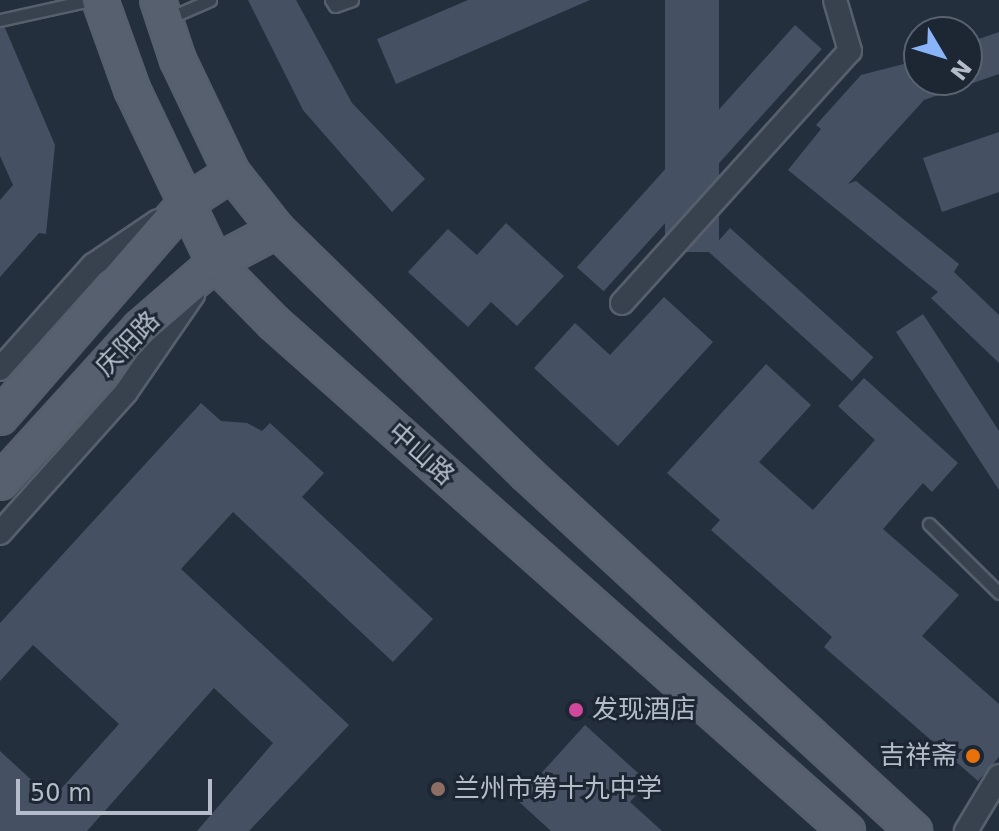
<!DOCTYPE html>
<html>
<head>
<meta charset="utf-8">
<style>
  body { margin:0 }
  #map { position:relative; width:999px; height:831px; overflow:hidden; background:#242f3e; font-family:"DejaVu Sans","Noto Sans SC",sans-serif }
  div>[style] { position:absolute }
  .building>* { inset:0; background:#455162; transform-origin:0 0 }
  .roads { filter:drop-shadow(2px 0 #565f6c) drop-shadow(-2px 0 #565f6c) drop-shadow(0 2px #565f6c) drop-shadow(0 -2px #565f6c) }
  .service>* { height:11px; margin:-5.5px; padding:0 5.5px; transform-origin:5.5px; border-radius:5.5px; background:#38414e }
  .minor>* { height:22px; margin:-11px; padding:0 11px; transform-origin:11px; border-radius:11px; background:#38414e }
  .primary>* { height:34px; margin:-17px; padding:0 17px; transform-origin:17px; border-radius:17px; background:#56606e }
  .dots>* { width:22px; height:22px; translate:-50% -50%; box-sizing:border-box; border:4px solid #1d2633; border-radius:50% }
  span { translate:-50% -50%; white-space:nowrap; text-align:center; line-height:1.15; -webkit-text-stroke:6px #1d2633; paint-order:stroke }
  .street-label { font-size:26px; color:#b4bcc9 }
  .poi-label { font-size:26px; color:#b4bcc9 }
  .left { translate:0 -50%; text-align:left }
  .right { translate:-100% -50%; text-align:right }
  .north { position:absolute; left:903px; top:16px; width:80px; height:80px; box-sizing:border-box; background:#1d2633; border:2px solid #59626f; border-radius:50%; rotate:128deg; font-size:22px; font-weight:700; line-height:32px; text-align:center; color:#b4bcc9 }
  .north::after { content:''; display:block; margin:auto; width:28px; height:36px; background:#8ab4f8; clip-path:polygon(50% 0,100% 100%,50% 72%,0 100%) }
  .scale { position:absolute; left:16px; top:779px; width:196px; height:36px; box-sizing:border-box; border:4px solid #b4bcc9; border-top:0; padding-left:10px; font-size:24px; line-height:28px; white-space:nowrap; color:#b4bcc9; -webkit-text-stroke:6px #1d2633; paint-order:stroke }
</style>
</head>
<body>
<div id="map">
  <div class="building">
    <div style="clip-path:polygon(248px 0,296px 0,352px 103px,425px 179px,392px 212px,303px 110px)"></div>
    <div style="clip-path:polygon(468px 0,590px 0,396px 84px,377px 39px)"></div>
    <div style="left:665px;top:0;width:54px;height:252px"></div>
    <div style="left:795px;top:25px;width:36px;height:326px;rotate:42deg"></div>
    <div style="clip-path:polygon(0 28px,5px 28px,55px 145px,46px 234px,39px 233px,0 277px,0 200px,13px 185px,0 156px)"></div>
    <div style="clip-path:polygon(999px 32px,999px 74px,924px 100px,848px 184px,856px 181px,959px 264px,954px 272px,999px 315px,999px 363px,931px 298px,938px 292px,788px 170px,821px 129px,816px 125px,861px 75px,919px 60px,919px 80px,967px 80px,967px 43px)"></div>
    <div style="clip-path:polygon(999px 132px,999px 192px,942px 212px,923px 158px)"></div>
    <div style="clip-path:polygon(506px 223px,564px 276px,517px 326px,491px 302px,468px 327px,408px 272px,448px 229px,477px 255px)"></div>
    <div style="left:730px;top:228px;width:193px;height:32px;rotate:42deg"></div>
    <div style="clip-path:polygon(664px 297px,713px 342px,618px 446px,534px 368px,575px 323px,610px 355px)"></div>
    <div style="clip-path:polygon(923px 314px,999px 431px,999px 490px,896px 332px)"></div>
    <div style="clip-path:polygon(766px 364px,811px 405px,759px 462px,813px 510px,875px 440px,838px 406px,864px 378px,958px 463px,932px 492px,923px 483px,883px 529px,959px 595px,922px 636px,999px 704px,999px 757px,978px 781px,824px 647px,832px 637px,711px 530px,720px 520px,667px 473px)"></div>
    <div style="clip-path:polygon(201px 403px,221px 421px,247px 423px,262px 431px,270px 423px,324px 473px,302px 497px,433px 619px,393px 662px,233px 512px,181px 569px,349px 725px,249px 831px,197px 831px,273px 743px,214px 688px,87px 831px,0 831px,0 751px,52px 799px,119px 724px,33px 645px,0 681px,0 623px)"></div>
    <div style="clip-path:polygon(585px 725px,648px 782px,630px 802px,662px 831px,551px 831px,517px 800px)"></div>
  </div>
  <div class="roads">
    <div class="service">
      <div style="left:331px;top:0;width:7px;rotate:56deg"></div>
      <div style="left:335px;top:6px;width:18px;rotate:-19deg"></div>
      <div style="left:169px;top:18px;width:45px;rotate:-23.7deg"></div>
      <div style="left:0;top:20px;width:92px;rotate:-12.5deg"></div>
      <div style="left:929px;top:524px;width:98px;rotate:44.6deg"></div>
    </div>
    <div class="minor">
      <div style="left:622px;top:303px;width:340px;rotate:-47.9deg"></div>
      <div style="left:850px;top:51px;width:53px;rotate:-106.4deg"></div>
      <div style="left:0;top:369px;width:140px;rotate:-48.2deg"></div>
      <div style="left:93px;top:265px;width:78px;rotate:-34.1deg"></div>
      <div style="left:0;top:533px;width:189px;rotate:-48.2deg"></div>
      <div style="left:126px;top:392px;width:118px;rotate:-55.4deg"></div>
      <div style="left:966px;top:831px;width:64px;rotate:-59deg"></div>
    </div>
    <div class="primary">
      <div style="left:100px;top:0;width:95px;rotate:70.2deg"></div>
      <div style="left:132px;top:89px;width:193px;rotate:64.5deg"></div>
      <div style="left:215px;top:263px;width:84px;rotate:45.5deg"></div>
      <div style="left:274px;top:323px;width:766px;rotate:41.56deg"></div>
      <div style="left:158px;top:0;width:63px;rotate:71.6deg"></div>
      <div style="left:178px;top:60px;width:125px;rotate:64.5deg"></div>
      <div style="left:232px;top:173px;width:73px;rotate:51.7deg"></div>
      <div style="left:277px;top:230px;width:349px;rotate:44.3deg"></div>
      <div style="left:527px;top:474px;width:527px;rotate:42.69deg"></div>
      <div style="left:0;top:417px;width:284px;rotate:-49deg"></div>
      <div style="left:186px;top:203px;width:55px;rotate:-33.1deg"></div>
      <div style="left:0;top:482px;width:208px;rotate:-47.7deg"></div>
      <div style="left:140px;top:328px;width:99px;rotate:-40.9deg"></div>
      <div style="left:215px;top:263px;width:70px;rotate:-28deg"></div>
    </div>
  </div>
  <div class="dots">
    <div style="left:576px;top:710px;background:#d1479c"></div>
    <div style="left:973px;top:756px;background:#e8710a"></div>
    <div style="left:438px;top:789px;background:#8d6e63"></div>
  </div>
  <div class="street-label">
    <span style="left:128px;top:344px;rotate:-46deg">庆阳路</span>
    <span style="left:421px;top:454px;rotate:42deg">中山路</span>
  </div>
  <div class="poi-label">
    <span class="left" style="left:592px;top:710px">发现酒店</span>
    <span class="right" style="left:957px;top:756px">吉祥斋</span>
    <span class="left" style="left:454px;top:789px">兰州市第十九中学</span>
  </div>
  <div class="north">N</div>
  <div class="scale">50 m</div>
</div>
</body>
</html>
